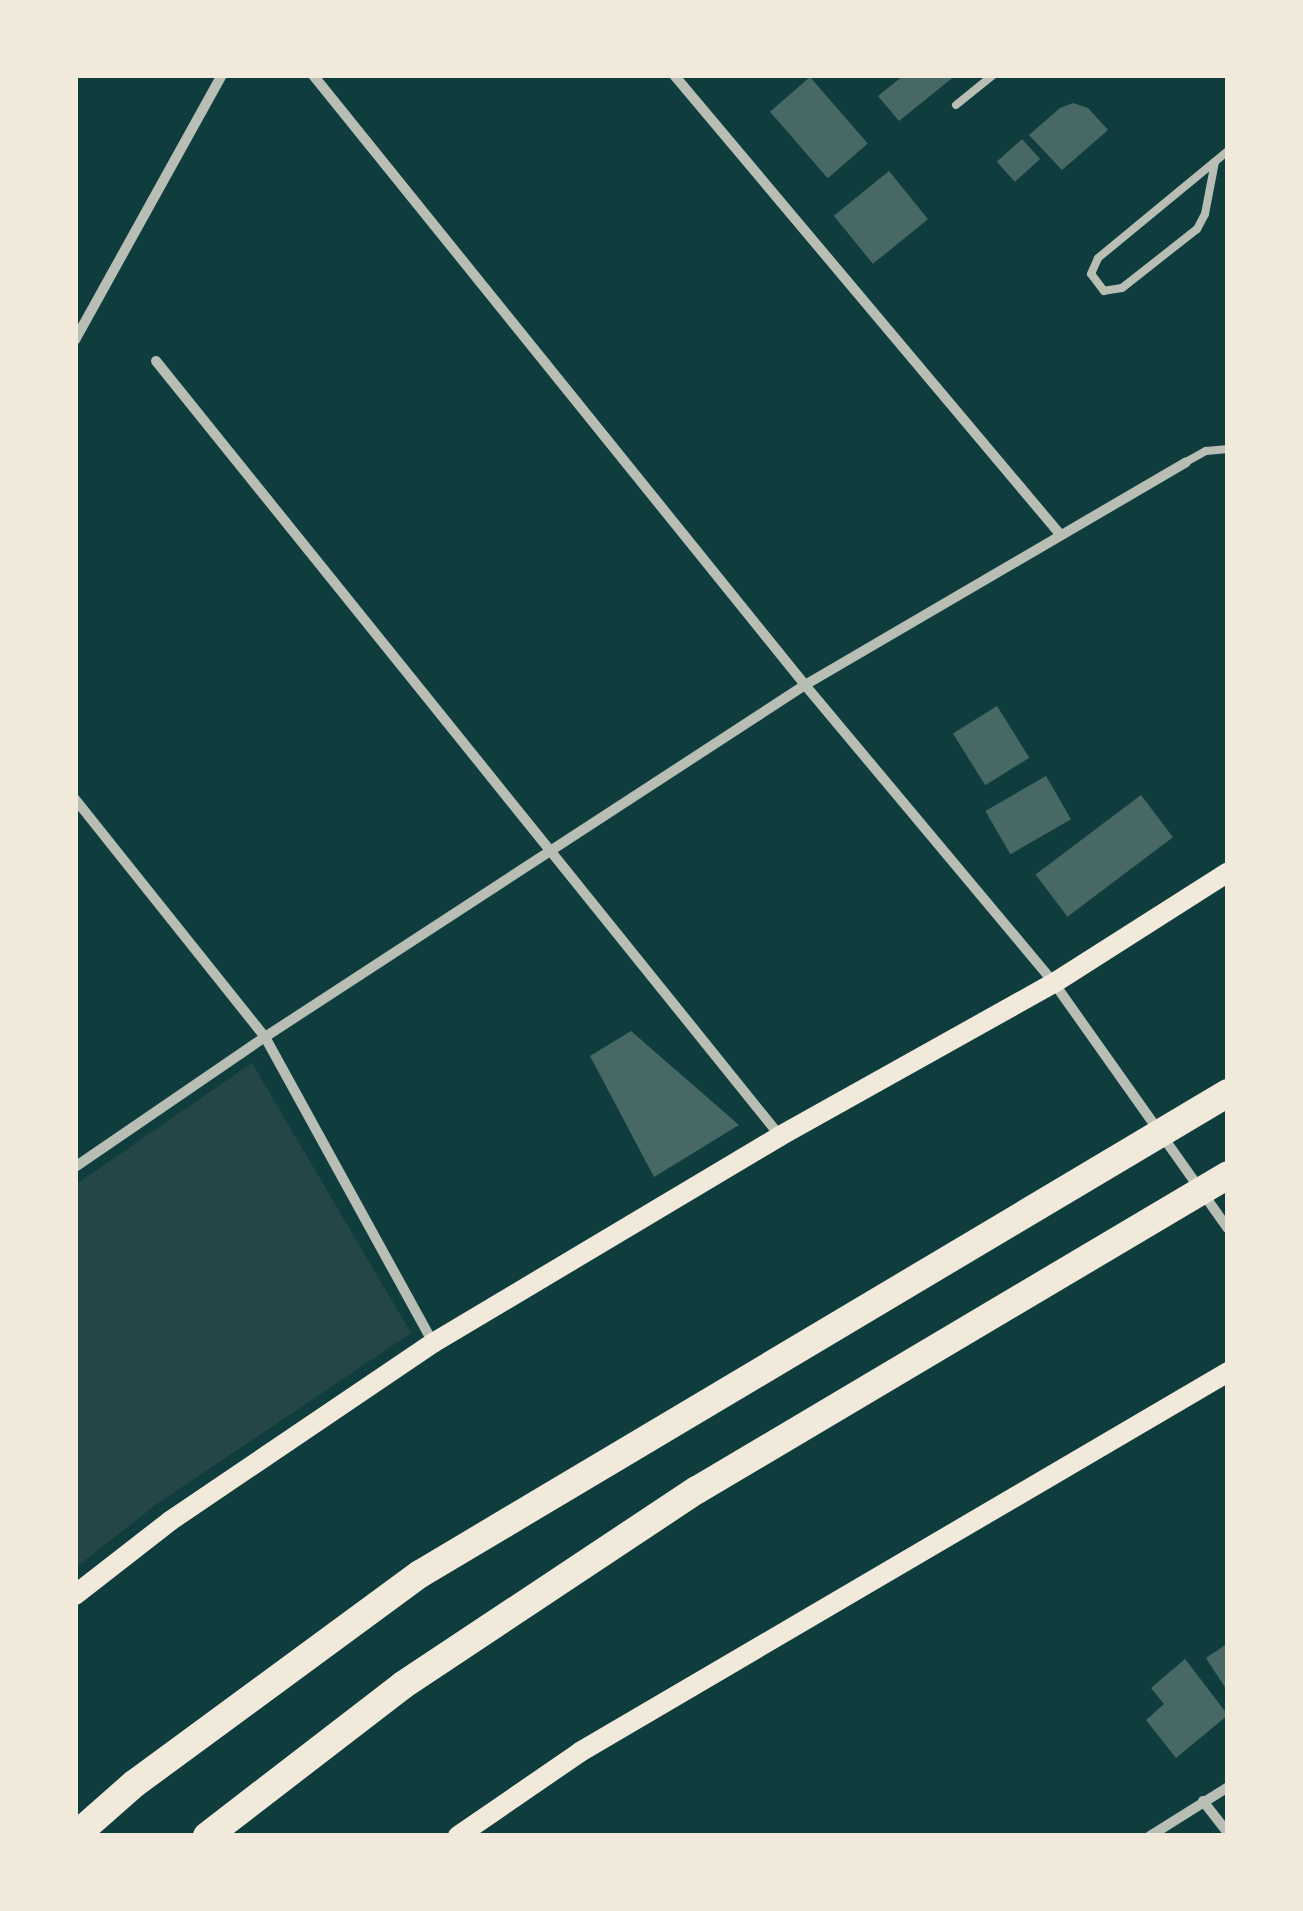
<!DOCTYPE html>
<html>
<head>
<meta charset="utf-8">
<style>
  body { margin:0 }
  #map { position:relative; width:1303px; height:1911px; overflow:hidden; background:#0f3d3e; font-family:Rubik,sans-serif }
  div>[style] { position:absolute }
  .green>* { inset:0; background:#244646 }
  .building>* { inset:0; background:#486865; transform-origin:0 0 }
  .service>* { height:8px; margin:-4px; padding:0 4px; transform-origin:4px; border-radius:4px; background:#b8beb3 }
  .minor>* { height:10px; margin:-5px; padding:0 5px; transform-origin:5px; border-radius:5px; background:#b8beb3 }
  .secondary>* { height:20px; margin:-10px; padding:0 10px; transform-origin:10px; border-radius:10px; background:#f1e9da }
  .trunk>* { height:28px; margin:-14px; padding:0 14px; transform-origin:14px; border-radius:14px; background:#f1e9da }
  span { translate:-50% -50%; white-space:nowrap; text-align:center; line-height:1.15; -webkit-text-stroke:10px #f1e9da; paint-order:stroke }
  .frame { position:absolute; inset:0; border:78px solid #f1e9da; pointer-events:none }
</style>
</head>
<body>
<div id="map">
  <div class="green">
    <div style="clip-path:polygon(252px 1063px,411px 1333px,157px 1504px,75px 1568px,75px 1185px)"></div>
  </div>
  <div class="building">
    <div style="clip-path:polygon(904px 75px,956px 75px,899px 121px,878px 96px)"></div>
    <div style="left:810px;top:77px;width:88px;height:53px;rotate:49deg"></div>
    <div style="clip-path:polygon(1073px 103px,1088px 108px,1108px 130px,1062px 170px,1029px 135px,1060px 108px)"></div>
    <div style="left:1022px;top:139px;width:27px;height:34px;rotate:48deg"></div>
    <div style="left:889px;top:171px;width:62px;height:71px;rotate:51deg"></div>
    <div style="left:997px;top:706px;width:61px;height:52px;rotate:58deg"></div>
    <div style="left:1046px;top:776px;width:50px;height:70px;rotate:60deg"></div>
    <div style="left:1141px;top:795px;width:53px;height:132px;rotate:53deg"></div>
    <div style="clip-path:polygon(631px 1031px,739px 1125px,654px 1177px,590px 1056px)"></div>
    <div style="clip-path:polygon(1228px 1643px,1228px 1692px,1206px 1658px)"></div>
    <div style="clip-path:polygon(1185px 1659px,1228px 1715px,1176px 1758px,1146px 1720px,1164px 1704px,1151px 1688px)"></div>
  </div>
  <div class="service">
    <div style="left:956px;top:105px;width:48px;rotate:-39deg"></div>
    <div style="left:1215px;top:162px;width:53px;rotate:100.9deg"></div>
    <div style="left:1205px;top:214px;width:17px;rotate:118deg"></div>
    <div style="left:1197px;top:229px;width:95px;rotate:141.8deg"></div>
    <div style="left:1122px;top:288px;width:18px;rotate:171deg"></div>
    <div style="left:1104px;top:291px;width:21px;rotate:-127deg"></div>
    <div style="left:1091px;top:274px;width:17px;rotate:-66deg"></div>
    <div style="left:1098px;top:258px;width:168px;rotate:-39.5deg"></div>
    <div style="left:1186px;top:462px;width:23px;rotate:-29deg"></div>
    <div style="left:1206px;top:451px;width:22px;rotate:-5deg"></div>
  </div>
  <div class="minor">
    <div style="left:313px;top:75px;width:784px;rotate:51.11deg"></div>
    <div style="left:805px;top:685px;width:388px;rotate:50.1deg"></div>
    <div style="left:1054px;top:983px;width:301px;rotate:54.7deg"></div>
    <div style="left:674px;top:75px;width:598px;rotate:49.95deg"></div>
    <div style="left:75px;top:340px;width:303px;rotate:-61deg"></div>
    <div style="left:156px;top:361px;width:995px;rotate:51.16deg"></div>
    <div style="left:75px;top:799px;width:305px;rotate:51.4deg"></div>
    <div style="left:265px;top:1037px;width:349px;rotate:61.2deg"></div>
    <div style="left:75px;top:1167px;width:230px;rotate:-34.4deg"></div>
    <div style="left:265px;top:1037px;width:645px;rotate:-33.1deg"></div>
    <div style="left:805px;top:685px;width:441px;rotate:-30.3deg"></div>
    <div style="left:1203px;top:1801px;width:41px;rotate:52deg"></div>
    <div style="left:1150px;top:1836px;width:92px;rotate:-32.1deg"></div>
  </div>
  <div class="secondary">
    <div style="left:75px;top:1595px;width:120px;rotate:-37.9deg"></div>
    <div style="left:170px;top:1521px;width:318px;rotate:-34.1deg"></div>
    <div style="left:433px;top:1343px;width:404px;rotate:-30.8deg"></div>
    <div style="left:780px;top:1136px;width:314px;rotate:-29.2deg"></div>
    <div style="left:1054px;top:983px;width:206px;rotate:-32.5deg"></div>
    <div style="left:458px;top:1836px;width:148px;rotate:-34.5deg"></div>
    <div style="left:580px;top:1752px;width:751px;rotate:-30.39deg"></div>
  </div>
  <div class="trunk">
    <div style="left:75px;top:1836px;width:79px;rotate:-41.4deg"></div>
    <div style="left:134px;top:1784px;width:355px;rotate:-36.3deg"></div>
    <div style="left:420px;top:1574px;width:940px;rotate:-30.77deg"></div>
    <div style="left:207px;top:1836px;width:247px;rotate:-37.6deg"></div>
    <div style="left:403px;top:1685px;width:353px;rotate:-33.6deg"></div>
    <div style="left:697px;top:1490px;width:617px;rotate:-30.68deg"></div>
  </div>
  <div class="frame"></div>
</div>
</body>
</html>
